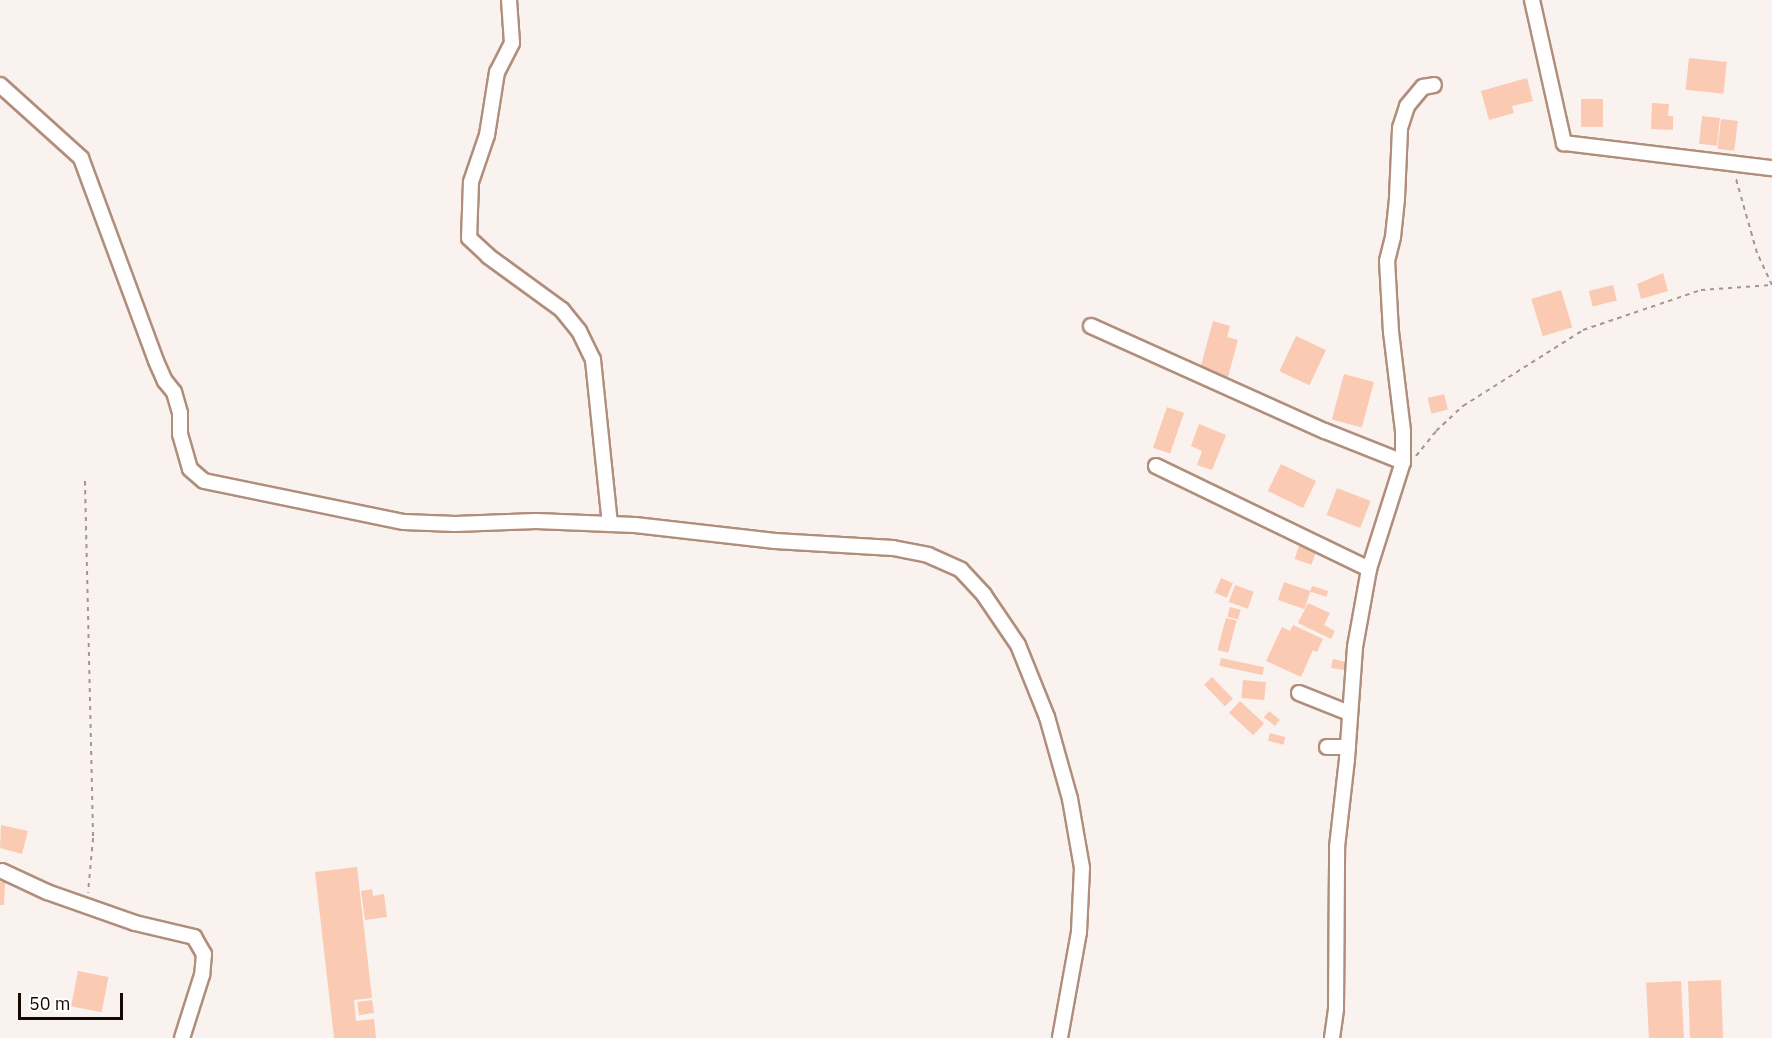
<!DOCTYPE html>
<html>
<head>
<meta charset="utf-8">
<style>
  body { margin:0 }
  #map { position:relative; width:1772px; height:1038px; overflow:hidden; background:#faf2ee; font-family:"IBM Plex Sans",sans-serif }
  div>[style] { position:absolute }
  .building>* { inset:0; background:#fbcab2; transform-origin:0 0 }
  .path>* { height:2px; margin-top:-1px; transform-origin:0; background:repeating-linear-gradient(90deg,#a09692 0 4.5px,transparent 0 9px) }
  .roads { filter:drop-shadow(2px 0 #b18e7c) drop-shadow(-2px 0 #b18e7c) drop-shadow(0 2px #b18e7c) drop-shadow(0 -2px #b18e7c) }
  .minor>* { height:14px; margin:-7px; padding:0 7px; transform-origin:7px; border-radius:7px; background:#fff }
  span { translate:-50% -50%; white-space:nowrap; text-align:center; line-height:1.15; -webkit-text-stroke:6px #fff; paint-order:stroke }
  .scale { position:absolute; left:18px; top:993px; width:105px; height:27px; box-sizing:border-box; border:3px solid #150904; border-top:0; padding-left:8px; font-size:18px; line-height:21px; white-space:nowrap; color:#150904; -webkit-text-stroke:4px #fff; paint-order:stroke }
</style>
</head>
<body>
<div id="map">
  <div class="building">
    <div style="left:1689px;top:58px;width:38px;height:32px;rotate:6deg"></div>
    <div style="clip-path:polygon(1527px 78px,1533px 101px,1512px 106px,1514px 113px,1489px 120px,1481px 91px)"></div>
    <div style="left:1581px;top:99px;width:22px;height:28px"></div>
    <div style="clip-path:polygon(1652px 103px,1669px 104px,1668px 116px,1673px 116px,1673px 130px,1651px 129px)"></div>
    <div style="left:1702px;top:116px;width:18px;height:28px;rotate:6deg"></div>
    <div style="left:1721px;top:119px;width:17px;height:30px;rotate:7deg"></div>
    <div style="clip-path:polygon(1663px 273px,1668px 291px,1641px 299px,1637px 284px)"></div>
    <div style="left:1613px;top:285px;width:16px;height:25px;rotate:76deg"></div>
    <div style="left:1561px;top:290px;width:39px;height:31px;rotate:73deg"></div>
    <div style="clip-path:polygon(1213px 321px,1230px 326px,1227px 337px,1238px 340px,1228px 377px,1200px 369px)"></div>
    <div style="left:1296px;top:336px;width:33px;height:39px;rotate:25deg"></div>
    <div style="left:1344px;top:374px;width:31px;height:47px;rotate:15deg"></div>
    <div style="left:1444px;top:394px;width:16px;height:17px;rotate:76deg"></div>
    <div style="left:1167px;top:407px;width:18px;height:43px;rotate:19deg"></div>
    <div style="clip-path:polygon(1199px 424px,1226px 435px,1212px 470px,1197px 465px,1202px 451px,1191px 446px)"></div>
    <div style="left:1281px;top:464px;width:39px;height:30px;rotate:26deg"></div>
    <div style="left:1337px;top:488px;width:36px;height:29px;rotate:21deg"></div>
    <div style="left:1301px;top:540px;width:18px;height:20px;rotate:19deg"></div>
    <div style="left:1221px;top:578px;width:13px;height:16px;rotate:23deg"></div>
    <div style="left:1284px;top:582px;width:28px;height:19px;rotate:19deg"></div>
    <div style="left:1235px;top:585px;width:20px;height:18px;rotate:20deg"></div>
    <div style="left:1312px;top:586px;width:17px;height:6px;rotate:17deg"></div>
    <div style="clip-path:polygon(1308px 603px,1330px 613px,1324px 625px,1335px 631px,1331px 639px,1298px 623px)"></div>
    <div style="left:1230px;top:607px;width:11px;height:10px;rotate:15deg"></div>
    <div style="left:1226px;top:618px;width:11px;height:33px;rotate:15deg"></div>
    <div style="clip-path:polygon(1293px 625px,1323px 639px,1317px 652px,1313px 650px,1301px 677px,1266px 661px,1282px 627px,1290px 631px)"></div>
    <div style="left:1221px;top:658px;width:44px;height:8px;rotate:12deg"></div>
    <div style="clip-path:polygon(1333px 659px,1346px 662px,1345px 670px,1331px 668px)"></div>
    <div style="left:1212px;top:677px;width:30px;height:11px;rotate:46deg"></div>
    <div style="left:1243px;top:680px;width:23px;height:18px;rotate:5deg"></div>
    <div style="left:1240px;top:701px;width:33px;height:16px;rotate:43deg"></div>
    <div style="left:1269px;top:711px;width:14px;height:8px;rotate:39deg"></div>
    <div style="left:1270px;top:733px;width:16px;height:8px;rotate:15deg"></div>
    <div style="clip-path:polygon(1px 825px,28px 831px,22px 854px,0 848px)"></div>
    <div style="clip-path:polygon(357px 867px,372px 998px,354px 1000px,356px 1021px,374px 1019px,376px 1038px,334px 1038px,315px 872px)"></div>
    <div style="clip-path:polygon(0 882px,5px 882px,4px 905px,0 905px)"></div>
    <div style="clip-path:polygon(372px 889px,373px 896px,384px 894px,387px 917px,365px 920px,361px 891px)"></div>
    <div style="left:78px;top:971px;width:31px;height:36px;rotate:11deg"></div>
    <div style="left:1721px;top:980px;width:58px;height:33px;rotate:88deg"></div>
    <div style="left:1681px;top:981px;width:57px;height:35px;rotate:87deg"></div>
    <div style="left:372px;top:1000px;width:13px;height:15px;rotate:81deg"></div>
  </div>
  <div class="path">
    <div style="left:1416px;top:456px;width:32px;rotate:-51deg"></div>
    <div style="left:1436px;top:431px;width:37px;rotate:-43deg"></div>
    <div style="left:1463px;top:406px;width:142px;rotate:-32.3deg"></div>
    <div style="left:1583px;top:330px;width:125px;rotate:-18.7deg"></div>
    <div style="left:1701px;top:290px;width:71px;rotate:-4deg"></div>
    <div style="left:1772px;top:285px;width:35px;rotate:-115deg"></div>
    <div style="left:1757px;top:253px;width:77px;rotate:-105.8deg"></div>
    <div style="left:85px;top:481px;width:357px;rotate:88.7deg"></div>
    <div style="left:93px;top:838px;width:55px;rotate:95.2deg"></div>
  </div>
  <div class="roads">
    <div class="minor">
      <div style="left:509px;top:0;width:43px;rotate:86deg"></div>
      <div style="left:512px;top:43px;width:33px;rotate:117deg"></div>
      <div style="left:497px;top:72px;width:64px;rotate:99deg"></div>
      <div style="left:487px;top:135px;width:50px;rotate:108.8deg"></div>
      <div style="left:471px;top:182px;width:56px;rotate:92deg"></div>
      <div style="left:469px;top:238px;width:26px;rotate:43deg"></div>
      <div style="left:488px;top:256px;width:92px;rotate:36.1deg"></div>
      <div style="left:562px;top:310px;width:27px;rotate:51deg"></div>
      <div style="left:579px;top:331px;width:32px;rotate:64deg"></div>
      <div style="left:593px;top:360px;width:165px;rotate:84.1deg"></div>
      <div style="left:1532px;top:0;width:147px;rotate:77.4deg"></div>
      <div style="left:1564px;top:143px;width:209px;rotate:6.9deg"></div>
      <div style="left:0;top:85px;width:109px;rotate:42deg"></div>
      <div style="left:81px;top:158px;width:216px;rotate:69.7deg"></div>
      <div style="left:156px;top:361px;width:22px;rotate:66deg"></div>
      <div style="left:165px;top:381px;width:14px;rotate:51deg"></div>
      <div style="left:174px;top:392px;width:22px;rotate:74deg"></div>
      <div style="left:180px;top:413px;width:21px;rotate:90deg"></div>
      <div style="left:180px;top:434px;width:36px;rotate:74deg"></div>
      <div style="left:190px;top:469px;width:18px;rotate:41deg"></div>
      <div style="left:204px;top:481px;width:204px;rotate:11.6deg"></div>
      <div style="left:404px;top:522px;width:51px;rotate:2.2deg"></div>
      <div style="left:455px;top:524px;width:81px;rotate:-2.1deg"></div>
      <div style="left:536px;top:521px;width:99px;rotate:2.3deg"></div>
      <div style="left:635px;top:525px;width:141px;rotate:6.5deg"></div>
      <div style="left:775px;top:541px;width:118px;rotate:3.4deg"></div>
      <div style="left:893px;top:548px;width:36px;rotate:11deg"></div>
      <div style="left:928px;top:555px;width:36px;rotate:24deg"></div>
      <div style="left:961px;top:570px;width:34px;rotate:47deg"></div>
      <div style="left:984px;top:595px;width:60px;rotate:55.8deg"></div>
      <div style="left:1018px;top:645px;width:78px;rotate:68.1deg"></div>
      <div style="left:1047px;top:717px;width:85px;rotate:74.3deg"></div>
      <div style="left:1070px;top:799px;width:70px;rotate:80.1deg"></div>
      <div style="left:1082px;top:868px;width:64px;rotate:92.7deg"></div>
      <div style="left:1079px;top:932px;width:108px;rotate:100.2deg"></div>
      <div style="left:1091px;top:326px;width:256px;rotate:24.2deg"></div>
      <div style="left:1325px;top:431px;width:84px;rotate:21.7deg"></div>
      <div style="left:1156px;top:466px;width:237px;rotate:25.8deg"></div>
      <div style="left:1299px;top:693px;width:54px;rotate:21.8deg"></div>
      <div style="left:1327px;top:747px;width:21px"></div>
      <div style="left:2px;top:871px;width:50px;rotate:25deg"></div>
      <div style="left:47px;top:892px;width:93px;rotate:19.4deg"></div>
      <div style="left:135px;top:923px;width:61px;rotate:13.3deg"></div>
      <div style="left:194px;top:937px;width:20px;rotate:60deg"></div>
      <div style="left:204px;top:954px;width:21px;rotate:95deg"></div>
      <div style="left:202px;top:975px;width:66px;rotate:107.6deg"></div>
      <div style="left:1332px;top:1038px;width:30px;rotate:-82deg"></div>
      <div style="left:1336px;top:1008px;width:161px;rotate:-89.6deg"></div>
      <div style="left:1337px;top:847px;width:89px;rotate:-83.5deg"></div>
      <div style="left:1347px;top:759px;width:112px;rotate:-85.9deg"></div>
      <div style="left:1355px;top:647px;width:79px;rotate:-79.8deg"></div>
      <div style="left:1369px;top:569px;width:112px;rotate:-72.4deg"></div>
      <div style="left:1403px;top:462px;width:31px;rotate:-90deg"></div>
      <div style="left:1403px;top:431px;width:100px;rotate:-96.9deg"></div>
      <div style="left:1391px;top:332px;width:71px;rotate:-93.2deg"></div>
      <div style="left:1387px;top:261px;width:25px;rotate:-76deg"></div>
      <div style="left:1393px;top:237px;width:39px;rotate:-84deg"></div>
      <div style="left:1397px;top:198px;width:70px;rotate:-87.5deg"></div>
      <div style="left:1400px;top:128px;width:23px;rotate:-72deg"></div>
      <div style="left:1407px;top:106px;width:25px;rotate:-50deg"></div>
      <div style="left:1423px;top:87px;width:11px;rotate:-10deg"></div>
    </div>
  </div>
  <div class="scale">50 m</div>
</div>
</body>
</html>
